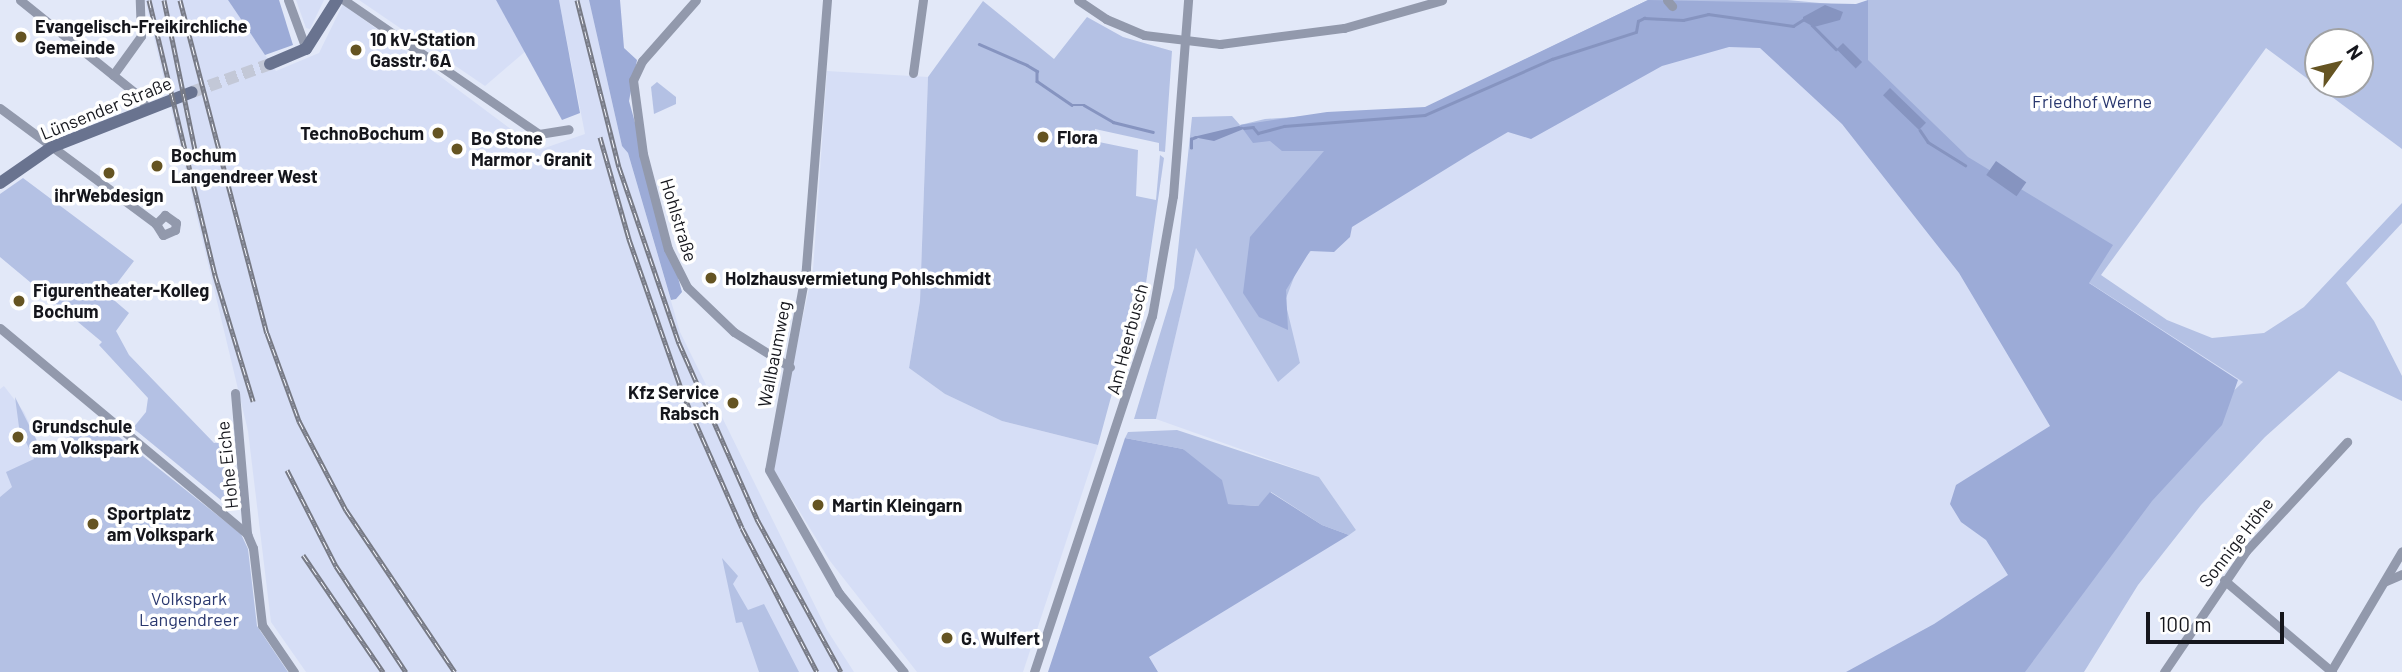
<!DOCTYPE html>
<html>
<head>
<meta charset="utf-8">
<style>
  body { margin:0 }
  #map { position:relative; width:2402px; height:672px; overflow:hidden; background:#e2e8f8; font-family:Barlow,sans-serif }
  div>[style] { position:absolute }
  .built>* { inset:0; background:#d6def6 }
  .green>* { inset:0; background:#b4c1e4 }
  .forest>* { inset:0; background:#9cabd7 }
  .water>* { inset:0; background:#8694c0; transform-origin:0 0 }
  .stream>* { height:2.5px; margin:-1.25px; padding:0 1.25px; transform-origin:1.25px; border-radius:1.25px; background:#8694c0 }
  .secondary-tunnel>* { height:12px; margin-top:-6px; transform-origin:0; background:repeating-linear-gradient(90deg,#c3c8d7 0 12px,transparent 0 18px) }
  .street>* { height:9px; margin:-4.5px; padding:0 4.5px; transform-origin:4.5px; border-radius:4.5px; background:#9299ac }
  .secondary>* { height:12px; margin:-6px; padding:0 6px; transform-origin:6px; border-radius:6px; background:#69738f }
  .rail>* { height:5px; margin-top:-2.5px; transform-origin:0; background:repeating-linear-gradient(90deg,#fff 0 8px,#777a85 0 16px); box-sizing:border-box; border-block:2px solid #777a85 }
  .dots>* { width:19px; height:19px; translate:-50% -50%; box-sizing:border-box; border:4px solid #fff; border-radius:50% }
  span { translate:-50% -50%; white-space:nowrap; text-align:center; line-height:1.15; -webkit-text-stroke:7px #fff; paint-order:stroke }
  .poi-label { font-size:18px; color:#15161c; font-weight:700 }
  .left { translate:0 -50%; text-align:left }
  .right { translate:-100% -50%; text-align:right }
  .park-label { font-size:18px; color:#2a386f }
  .street-label { font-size:18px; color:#15161c }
  .north { position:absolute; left:2304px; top:28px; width:70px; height:70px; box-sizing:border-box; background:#fff; border:2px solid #a1a2a4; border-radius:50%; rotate:56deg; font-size:19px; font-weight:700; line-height:28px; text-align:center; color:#15161c }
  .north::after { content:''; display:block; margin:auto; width:24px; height:32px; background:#655422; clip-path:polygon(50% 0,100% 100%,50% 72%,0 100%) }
  .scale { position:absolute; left:2146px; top:612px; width:138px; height:32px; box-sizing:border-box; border:4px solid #15161c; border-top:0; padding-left:9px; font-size:21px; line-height:24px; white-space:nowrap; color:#15161c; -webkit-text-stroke:5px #fff; paint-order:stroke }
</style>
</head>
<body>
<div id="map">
  <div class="built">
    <div style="clip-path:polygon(145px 0,228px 0,276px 71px,319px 53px,343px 4px,539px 150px,585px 134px,559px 0,589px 0,622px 146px,628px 153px,680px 332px,827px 630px,854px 672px,306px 672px,271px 622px,248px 431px)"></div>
    <div style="clip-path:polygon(296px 0,324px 0,310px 29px,306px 28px)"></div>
    <div style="clip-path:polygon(359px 0,496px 0,527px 50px,485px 86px)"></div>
    <div style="clip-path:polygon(1757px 35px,1968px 196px,2243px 382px,2227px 397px,2023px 672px,1158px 672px,1149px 657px,1356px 530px,1319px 477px,1156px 419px,1196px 247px,1278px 381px,1300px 363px,1285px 316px,1286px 290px,1299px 264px,1311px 251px,1655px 41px)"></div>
    <div style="clip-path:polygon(827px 71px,928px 77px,920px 301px,909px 368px,945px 394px,1002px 421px,1098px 445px,1023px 672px,917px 672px,830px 561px,774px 470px,773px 456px,813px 270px)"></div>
    <div style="clip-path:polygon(4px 386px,24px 412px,46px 460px,0 497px,0 389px)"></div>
  </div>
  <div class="green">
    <div style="clip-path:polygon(evenodd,1648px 0,1787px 0,1864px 7px,1868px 0,2402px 0,2402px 149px,2266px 48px,2101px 275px,2167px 320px,2212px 338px,2264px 333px,2304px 307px,2402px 203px,2402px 223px,2346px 283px,2374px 321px,2402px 376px,2402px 401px,2339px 371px,2265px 437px,2201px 505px,2138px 585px,2084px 672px,2023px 672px,2227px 397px,2243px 382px,2088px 282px,1809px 44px,1655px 41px,1509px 114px,1311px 251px,1299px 264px,1285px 301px,1300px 363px,1278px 382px,1196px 248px,1156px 419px,1134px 419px,1174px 288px,1192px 117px,1232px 116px,1240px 125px,1265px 119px,1425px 108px,1648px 0,2318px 42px,2360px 42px,2360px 84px,2318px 84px,2318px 42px)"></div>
    <div style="clip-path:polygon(983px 1px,1054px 59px,1087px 17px,1123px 37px,1172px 51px,1165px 152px,1159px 151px,1159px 143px,1095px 129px,1094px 141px,1138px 150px,1136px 196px,1156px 200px,1160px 155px,1164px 158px,1143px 304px,1136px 305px,1098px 445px,1002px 421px,945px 394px,909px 368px,920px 301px,928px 77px)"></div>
    <div style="clip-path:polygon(657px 82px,676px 97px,676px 104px,654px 114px,651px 87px)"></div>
    <div style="clip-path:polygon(23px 178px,134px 261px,108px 295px,129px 313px,116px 331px,129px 355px,214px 443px,231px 441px,237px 499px,227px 505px,133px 428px,146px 412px,148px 398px,99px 345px,102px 342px,0 257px,0 194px)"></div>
    <div style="clip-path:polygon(15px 397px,42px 451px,99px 421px,241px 534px,248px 549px,257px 626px,288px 672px,0 672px,0 497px,12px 487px,6px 472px,34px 459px,19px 427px)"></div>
    <div style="clip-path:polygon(1177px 430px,1319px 477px,1356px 530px,1349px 535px,1322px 525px,1271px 492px,1258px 506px,1227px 504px,1183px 449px,1125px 438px,1128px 432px)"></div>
    <div style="clip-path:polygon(722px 558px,738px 576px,733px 584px,748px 610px,764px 604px,799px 672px,759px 672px,742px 622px,736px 623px)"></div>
  </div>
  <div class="forest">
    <div style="clip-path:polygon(228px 0,279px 0,293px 45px,265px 55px)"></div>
    <div style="clip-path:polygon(496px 0,559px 0,580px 113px,562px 120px)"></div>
    <div style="clip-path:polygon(589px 0,620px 0,624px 48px,637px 60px,629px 101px,682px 292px,676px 299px,671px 300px,628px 153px,622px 146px)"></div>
    <div style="clip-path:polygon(1648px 0,1856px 4px,1868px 0,1868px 60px,1968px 157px,2113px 245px,2089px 283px,2238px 380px,2222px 425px,2152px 501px,2025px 672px,1846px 672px,1934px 624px,2008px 575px,1986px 540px,1961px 522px,1950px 504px,1956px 485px,2050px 426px,1959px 273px,1842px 124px,1760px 48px,1729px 47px,1662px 66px,1531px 139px,1508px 132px,1472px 153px,1352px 227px,1350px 237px,1334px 252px,1310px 251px,1286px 290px,1288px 330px,1259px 317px,1243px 293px,1250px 237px,1324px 151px,1282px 151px,1270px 141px,1253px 143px,1240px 125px,1327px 112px,1425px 107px)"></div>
    <div style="clip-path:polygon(1125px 438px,1183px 449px,1222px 480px,1228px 504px,1258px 506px,1270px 492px,1322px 525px,1349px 535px,1149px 657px,1158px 672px,1048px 672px)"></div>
  </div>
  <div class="water">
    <div style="clip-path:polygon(1825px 5px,1843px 12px,1840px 20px,1814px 27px,1803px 21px,1803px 17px)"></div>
    <div style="left:1843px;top:43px;width:27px;height:9px;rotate:45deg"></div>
    <div style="left:1890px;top:88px;width:50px;height:10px;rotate:44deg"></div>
    <div style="clip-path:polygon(1239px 126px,1246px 128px,1214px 141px,1193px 137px)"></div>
    <div style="left:1996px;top:161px;width:37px;height:17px;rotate:35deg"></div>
  </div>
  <div class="stream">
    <div style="left:1812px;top:25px;width:34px;rotate:45deg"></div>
    <div style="left:979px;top:44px;width:52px;rotate:23.6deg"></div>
    <div style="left:1027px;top:65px;width:12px;rotate:31deg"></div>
    <div style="left:1037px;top:71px;width:10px;rotate:90deg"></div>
    <div style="left:1037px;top:81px;width:42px;rotate:34.4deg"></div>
    <div style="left:1072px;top:105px;width:12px"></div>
    <div style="left:1084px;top:105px;width:34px;rotate:30deg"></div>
    <div style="left:1113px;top:122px;width:41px;rotate:14deg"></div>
    <div style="left:1244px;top:128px;width:9px;rotate:-6deg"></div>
    <div style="left:1253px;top:127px;width:8px;rotate:50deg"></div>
    <div style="left:1258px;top:133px;width:27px;rotate:-15deg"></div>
    <div style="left:1284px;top:126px;width:141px;rotate:-4.5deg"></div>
    <div style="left:1425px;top:115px;width:139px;rotate:-23.8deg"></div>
    <div style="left:1552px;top:59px;width:88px;rotate:-17.8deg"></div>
    <div style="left:1636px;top:32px;width:11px;rotate:-80deg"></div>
    <div style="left:1638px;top:21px;width:7px;rotate:-27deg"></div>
    <div style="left:1644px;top:18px;width:39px;rotate:3deg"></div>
    <div style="left:1683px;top:20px;width:26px;rotate:-13deg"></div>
    <div style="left:1708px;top:14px;width:86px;rotate:8deg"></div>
    <div style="left:1793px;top:26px;width:13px;rotate:-32deg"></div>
    <div style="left:1920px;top:130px;width:14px;rotate:56deg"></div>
    <div style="left:1928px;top:142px;width:44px;rotate:31.9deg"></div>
    <div style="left:1191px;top:148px;width:9px;rotate:-90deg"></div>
    <div style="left:1191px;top:139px;width:5px;rotate:-22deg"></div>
  </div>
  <div class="secondary-tunnel">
    <div style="left:192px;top:92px;width:83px;rotate:-19.7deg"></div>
  </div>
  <div class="street">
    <div style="left:20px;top:0;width:153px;rotate:38.9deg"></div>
    <div style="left:139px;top:96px;width:15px;rotate:58deg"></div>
    <div style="left:288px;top:0;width:52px;rotate:69.8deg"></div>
    <div style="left:344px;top:0;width:237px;rotate:34.5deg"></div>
    <div style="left:539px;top:134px;width:30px;rotate:-9deg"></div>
    <div style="left:696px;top:0;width:81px;rotate:131.5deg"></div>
    <div style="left:642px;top:61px;width:21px;rotate:115deg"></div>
    <div style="left:633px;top:80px;width:75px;rotate:82.3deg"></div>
    <div style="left:643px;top:154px;width:98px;rotate:75.3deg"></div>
    <div style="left:668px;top:249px;width:42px;rotate:63.4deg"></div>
    <div style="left:687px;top:287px;width:65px;rotate:43.8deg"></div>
    <div style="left:734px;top:332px;width:66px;rotate:32deg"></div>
    <div style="left:827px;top:0;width:270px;rotate:94.5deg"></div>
    <div style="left:806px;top:269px;width:204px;rotate:100.4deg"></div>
    <div style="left:769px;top:470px;width:142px;rotate:60.4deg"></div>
    <div style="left:839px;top:593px;width:102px;rotate:50.6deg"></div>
    <div style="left:1078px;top:0;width:34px;rotate:34deg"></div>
    <div style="left:1106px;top:19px;width:41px;rotate:22.8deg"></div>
    <div style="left:1144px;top:35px;width:77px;rotate:6.8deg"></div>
    <div style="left:1220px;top:44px;width:125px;rotate:-7.4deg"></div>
    <div style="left:1344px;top:28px;width:102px;rotate:-15.9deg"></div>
    <div style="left:1667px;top:0;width:8px;rotate:50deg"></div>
    <div style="left:913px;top:73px;width:74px;rotate:-82.2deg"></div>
    <div style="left:113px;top:75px;width:48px;rotate:-54.3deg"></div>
    <div style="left:141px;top:36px;width:36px;rotate:-92deg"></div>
    <div style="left:0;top:108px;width:194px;rotate:36.6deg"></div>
    <div style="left:156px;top:224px;width:13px;rotate:58deg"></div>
    <div style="left:163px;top:235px;width:13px;rotate:-23deg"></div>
    <div style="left:175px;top:230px;width:7px;rotate:-82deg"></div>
    <div style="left:176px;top:223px;width:14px;rotate:-144deg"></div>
    <div style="left:165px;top:215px;width:13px;rotate:135deg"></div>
    <div style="left:0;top:328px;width:322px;rotate:39.8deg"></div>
    <div style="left:247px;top:534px;width:15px;rotate:67deg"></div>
    <div style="left:253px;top:548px;width:78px;rotate:83.3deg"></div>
    <div style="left:262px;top:625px;width:57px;rotate:55.8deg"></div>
    <div style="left:235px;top:393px;width:142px;rotate:85.1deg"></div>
    <div style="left:2224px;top:580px;width:142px;rotate:40.4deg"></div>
    <div style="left:2384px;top:582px;width:20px;rotate:-24deg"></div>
    <div style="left:2331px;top:671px;width:139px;rotate:-59.4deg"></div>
    <div style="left:1034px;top:672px;width:375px;rotate:-71.7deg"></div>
    <div style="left:1152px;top:316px;width:122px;rotate:-80.1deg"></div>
    <div style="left:1173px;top:196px;width:197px;rotate:-85.6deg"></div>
    <div style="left:2164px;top:672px;width:146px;rotate:-55.9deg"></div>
    <div style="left:2246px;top:551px;width:149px;rotate:-47.2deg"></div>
  </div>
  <div class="secondary">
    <div style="left:270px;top:64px;width:39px;rotate:-23deg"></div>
    <div style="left:306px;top:49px;width:58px;rotate:-57.7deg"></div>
    <div style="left:0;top:183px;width:63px;rotate:-34.7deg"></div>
    <div style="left:52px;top:147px;width:150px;rotate:-21.4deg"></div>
  </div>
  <div class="rail">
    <div style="left:149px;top:0;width:283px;rotate:76.5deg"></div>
    <div style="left:215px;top:275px;width:132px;rotate:73.2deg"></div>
    <div style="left:164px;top:0;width:157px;rotate:78.3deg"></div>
    <div style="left:180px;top:0;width:344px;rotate:75.4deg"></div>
    <div style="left:267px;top:333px;width:94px;rotate:70deg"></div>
    <div style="left:299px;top:421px;width:101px;rotate:62.2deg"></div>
    <div style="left:346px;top:510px;width:195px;rotate:56.1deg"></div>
    <div style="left:577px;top:0;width:172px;rotate:75.9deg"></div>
    <div style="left:619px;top:167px;width:186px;rotate:71.2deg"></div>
    <div style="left:679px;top:343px;width:195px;rotate:66.1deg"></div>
    <div style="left:758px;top:521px;width:172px;rotate:61.2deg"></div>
    <div style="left:600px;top:137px;width:106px;rotate:74.1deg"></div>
    <div style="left:629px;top:239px;width:164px;rotate:70.8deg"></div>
    <div style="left:683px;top:394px;width:146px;rotate:66.2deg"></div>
    <div style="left:742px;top:528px;width:162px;rotate:62.5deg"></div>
    <div style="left:287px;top:470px;width:108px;rotate:63deg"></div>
    <div style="left:336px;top:566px;width:127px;rotate:56.6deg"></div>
    <div style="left:303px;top:555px;width:142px;rotate:55.6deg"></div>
  </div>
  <div class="dots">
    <div style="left:21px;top:37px;background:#655422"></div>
    <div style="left:356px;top:50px;background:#655422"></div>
    <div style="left:438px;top:133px;background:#655422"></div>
    <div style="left:1043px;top:137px;background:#655422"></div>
    <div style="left:457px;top:149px;background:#655422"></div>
    <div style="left:157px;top:166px;background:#655422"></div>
    <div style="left:109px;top:173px;background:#655422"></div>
    <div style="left:711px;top:278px;background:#655422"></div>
    <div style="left:19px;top:301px;background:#655422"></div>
    <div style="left:733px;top:403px;background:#655422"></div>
    <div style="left:18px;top:437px;background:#655422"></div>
    <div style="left:818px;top:505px;background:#655422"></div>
    <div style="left:93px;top:524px;background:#655422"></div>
    <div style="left:947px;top:638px;background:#655422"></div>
  </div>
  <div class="poi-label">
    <span class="left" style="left:35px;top:37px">Evangelisch-Freikirchliche<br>Gemeinde</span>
    <span class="left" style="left:370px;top:50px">10 kV-Station<br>Gasstr. 6A</span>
    <span class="right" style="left:424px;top:133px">TechnoBochum</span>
    <span class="left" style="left:1057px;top:137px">Flora</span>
    <span class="left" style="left:471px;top:149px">Bo Stone<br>Marmor · Granit</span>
    <span class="left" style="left:171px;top:166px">Bochum<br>Langendreer West</span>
    <span style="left:109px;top:195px">ihrWebdesign</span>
    <span class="left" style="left:725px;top:278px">Holzhausvermietung Pohlschmidt</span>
    <span class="left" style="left:33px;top:301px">Figurentheater-Kolleg<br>Bochum</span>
    <span class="right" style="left:719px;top:403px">Kfz Service<br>Rabsch</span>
    <span class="left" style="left:32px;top:437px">Grundschule<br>am Volkspark</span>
    <span class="left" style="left:832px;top:505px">Martin Kleingarn</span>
    <span class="left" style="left:107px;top:524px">Sportplatz<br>am Volkspark</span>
    <span class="left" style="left:961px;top:638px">G. Wulfert</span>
  </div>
  <div class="park-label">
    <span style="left:2092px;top:101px">Friedhof Werne</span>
    <span style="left:189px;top:609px">Volkspark<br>Langendreer</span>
  </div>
  <div class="street-label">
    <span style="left:106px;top:108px;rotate:-22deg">Lünsender Straße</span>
    <span style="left:679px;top:220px;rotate:73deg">Hohlstraße</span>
    <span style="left:1127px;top:339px;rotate:-75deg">Am Heerbusch</span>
    <span style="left:774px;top:354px;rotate:-79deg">Wallbaumweg</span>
    <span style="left:227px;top:465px;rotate:-96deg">Hohe Eiche</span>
    <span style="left:2236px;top:542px;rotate:-52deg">Sonnige Höhe</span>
  </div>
  <div class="north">N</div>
  <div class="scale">100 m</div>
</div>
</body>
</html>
